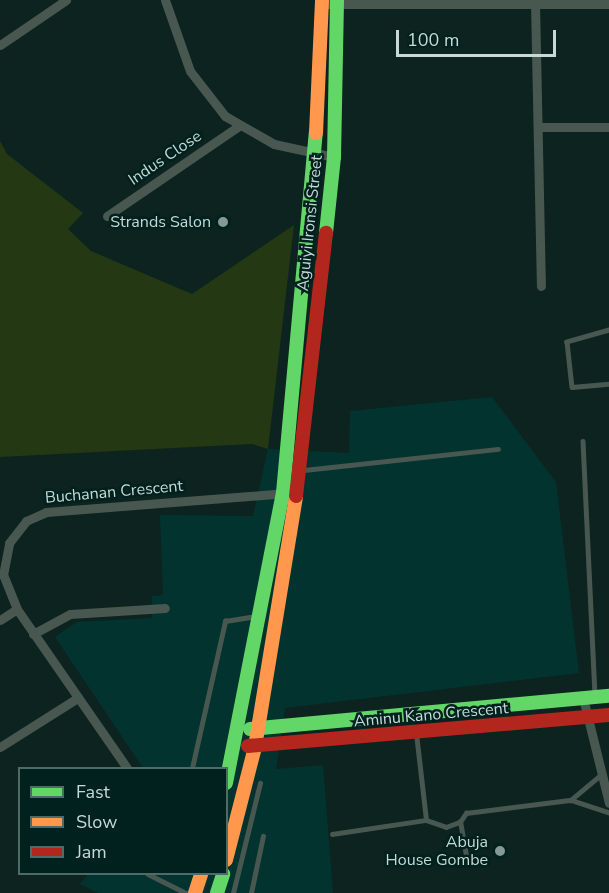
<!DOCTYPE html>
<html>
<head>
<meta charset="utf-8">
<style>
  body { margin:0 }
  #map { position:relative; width:609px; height:893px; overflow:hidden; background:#0d2320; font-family:"Nunito Sans",sans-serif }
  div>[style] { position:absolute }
  .built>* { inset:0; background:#03332f }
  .green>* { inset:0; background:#233813 }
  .lane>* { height:4.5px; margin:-2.25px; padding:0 2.25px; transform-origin:2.25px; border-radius:2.25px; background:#485850 }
  .street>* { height:9px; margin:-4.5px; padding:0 4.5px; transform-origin:4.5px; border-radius:4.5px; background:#485850 }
  .fast>* { height:14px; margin:-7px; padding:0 7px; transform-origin:7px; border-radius:7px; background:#63d668 }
  .slow>* { height:14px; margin:-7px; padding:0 7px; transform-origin:7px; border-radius:7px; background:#ff974d }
  .jam>* { height:14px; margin:-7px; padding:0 7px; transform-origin:7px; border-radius:7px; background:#b3261e }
  .dots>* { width:16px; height:16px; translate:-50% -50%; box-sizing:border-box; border:3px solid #00211e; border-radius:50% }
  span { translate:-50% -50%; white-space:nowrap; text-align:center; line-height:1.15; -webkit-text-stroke:5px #00211e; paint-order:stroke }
  .street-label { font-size:16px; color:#c6d9d6 }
  .poi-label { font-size:16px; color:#c6d9d6 }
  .right { translate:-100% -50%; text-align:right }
  .legend { position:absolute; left:18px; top:767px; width:210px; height:108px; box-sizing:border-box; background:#00211e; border:2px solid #4f6b68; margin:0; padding:8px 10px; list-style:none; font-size:18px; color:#c6d9d6 }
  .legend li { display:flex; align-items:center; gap:12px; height:30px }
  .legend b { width:30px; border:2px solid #4f6b68 }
  .scale { position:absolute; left:396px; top:30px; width:160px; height:27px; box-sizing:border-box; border:3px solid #c6d9d6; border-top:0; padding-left:8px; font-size:18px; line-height:21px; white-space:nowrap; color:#c6d9d6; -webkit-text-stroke:4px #00211e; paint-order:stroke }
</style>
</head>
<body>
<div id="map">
  <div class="built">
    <div style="clip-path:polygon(492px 397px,556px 482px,579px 673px,285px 708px,276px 769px,323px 765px,333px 893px,98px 893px,80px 884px,88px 874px,226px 874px,226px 768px,143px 768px,55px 637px,77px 622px,152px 618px,152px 596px,163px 595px,160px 515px,253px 516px,268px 449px,349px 453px,350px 411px)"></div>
  </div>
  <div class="green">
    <div style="clip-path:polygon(0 141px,7px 154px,83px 213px,68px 229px,91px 251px,192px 294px,294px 225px,268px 449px,252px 444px,0 457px)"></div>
  </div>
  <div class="lane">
    <div style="left:609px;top:330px;width:44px;rotate:164.1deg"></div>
    <div style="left:567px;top:342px;width:45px;rotate:83.7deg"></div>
    <div style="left:572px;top:387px;width:37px;rotate:-5deg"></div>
    <div style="left:583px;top:441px;width:255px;rotate:87.3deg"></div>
    <div style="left:304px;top:470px;width:195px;rotate:-6.2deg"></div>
    <div style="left:192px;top:768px;width:151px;rotate:-77.3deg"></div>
    <div style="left:225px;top:621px;width:31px;rotate:-9deg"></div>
    <div style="left:600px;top:776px;width:38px;rotate:140deg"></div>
    <div style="left:571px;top:800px;width:40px;rotate:18deg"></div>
    <div style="left:426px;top:820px;width:21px;rotate:19deg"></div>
    <div style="left:446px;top:827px;width:15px;rotate:-20deg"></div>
    <div style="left:332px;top:834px;width:95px;rotate:-8.5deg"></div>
    <div style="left:426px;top:820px;width:88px;rotate:-96.6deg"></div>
    <div style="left:467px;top:861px;width:40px;rotate:-100deg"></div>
    <div style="left:460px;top:822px;width:11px;rotate:-56deg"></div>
    <div style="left:466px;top:813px;width:106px;rotate:-7.1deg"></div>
    <div style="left:148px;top:874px;width:42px;rotate:26.6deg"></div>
    <div style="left:233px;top:893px;width:113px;rotate:-76.2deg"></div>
    <div style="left:251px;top:893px;width:58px;rotate:-78.1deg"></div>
  </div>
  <div class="street">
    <div style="left:165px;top:0;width:75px;rotate:70.6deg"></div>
    <div style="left:190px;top:71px;width:57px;rotate:52.1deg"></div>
    <div style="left:225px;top:116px;width:56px;rotate:29.7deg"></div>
    <div style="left:274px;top:144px;width:61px;rotate:12.2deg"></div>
    <div style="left:535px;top:3px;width:283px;rotate:88.8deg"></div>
    <div style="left:322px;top:4px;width:287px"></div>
    <div style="left:0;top:45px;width:80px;rotate:-34.3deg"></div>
    <div style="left:538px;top:127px;width:71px"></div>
    <div style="left:107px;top:216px;width:160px;rotate:-34.3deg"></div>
    <div style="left:0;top:620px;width:20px;rotate:-33deg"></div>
    <div style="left:33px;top:634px;width:42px;rotate:-28.4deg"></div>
    <div style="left:70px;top:614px;width:95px;rotate:-3.6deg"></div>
    <div style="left:583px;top:698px;width:108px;rotate:76.1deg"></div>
    <div style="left:0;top:747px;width:90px;rotate:-32.3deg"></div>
    <div style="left:127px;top:768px;width:193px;rotate:-124.7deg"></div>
    <div style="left:17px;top:609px;width:37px;rotate:-112deg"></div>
    <div style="left:3px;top:575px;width:33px;rotate:-79deg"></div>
    <div style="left:9px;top:543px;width:28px;rotate:-52deg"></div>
    <div style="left:26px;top:521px;width:22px;rotate:-24deg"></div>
    <div style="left:46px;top:512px;width:241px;rotate:-4.5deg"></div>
  </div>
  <div class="fast">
    <div style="left:326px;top:233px;width:76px;rotate:-84deg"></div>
    <div style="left:334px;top:157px;width:157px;rotate:-88.9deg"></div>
    <div style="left:250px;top:729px;width:361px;rotate:-5.3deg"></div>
    <div style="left:226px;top:783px;width:296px;rotate:-78.9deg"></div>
    <div style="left:283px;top:493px;width:362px;rotate:-84.8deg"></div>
    <div style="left:217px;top:893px;width:20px;rotate:-72deg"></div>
  </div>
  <div class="slow">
    <div style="left:316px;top:133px;width:133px;rotate:-87.4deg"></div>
    <div style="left:226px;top:860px;width:117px;rotate:-75.6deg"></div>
    <div style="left:255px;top:747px;width:254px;rotate:-80.7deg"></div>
    <div style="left:195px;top:893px;width:20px;rotate:-72deg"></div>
  </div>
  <div class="jam">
    <div style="left:296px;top:496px;width:265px;rotate:-83.5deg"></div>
    <div style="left:248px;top:746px;width:362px;rotate:-4.9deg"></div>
  </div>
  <div class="dots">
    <div style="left:223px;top:222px;background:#859996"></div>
    <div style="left:500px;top:851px;background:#859996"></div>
  </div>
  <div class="street-label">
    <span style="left:165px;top:158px;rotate:-34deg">Indus Close</span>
    <span style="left:310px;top:223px;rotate:-84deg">Aguiyi Ironsi Street</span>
    <span style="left:114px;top:492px;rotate:-5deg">Buchanan Crescent</span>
    <span style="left:431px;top:715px;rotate:-5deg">Aminu Kano Crescent</span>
  </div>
  <div class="poi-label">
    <span class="right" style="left:211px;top:222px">Strands Salon</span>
    <span class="right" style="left:488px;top:851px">Abuja<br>House Gombe</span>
  </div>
  <ul class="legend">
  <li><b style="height:8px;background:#63d668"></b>Fast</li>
  <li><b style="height:8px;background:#ff974d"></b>Slow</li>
  <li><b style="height:8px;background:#b3261e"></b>Jam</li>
  </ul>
  <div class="scale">100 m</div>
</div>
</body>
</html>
